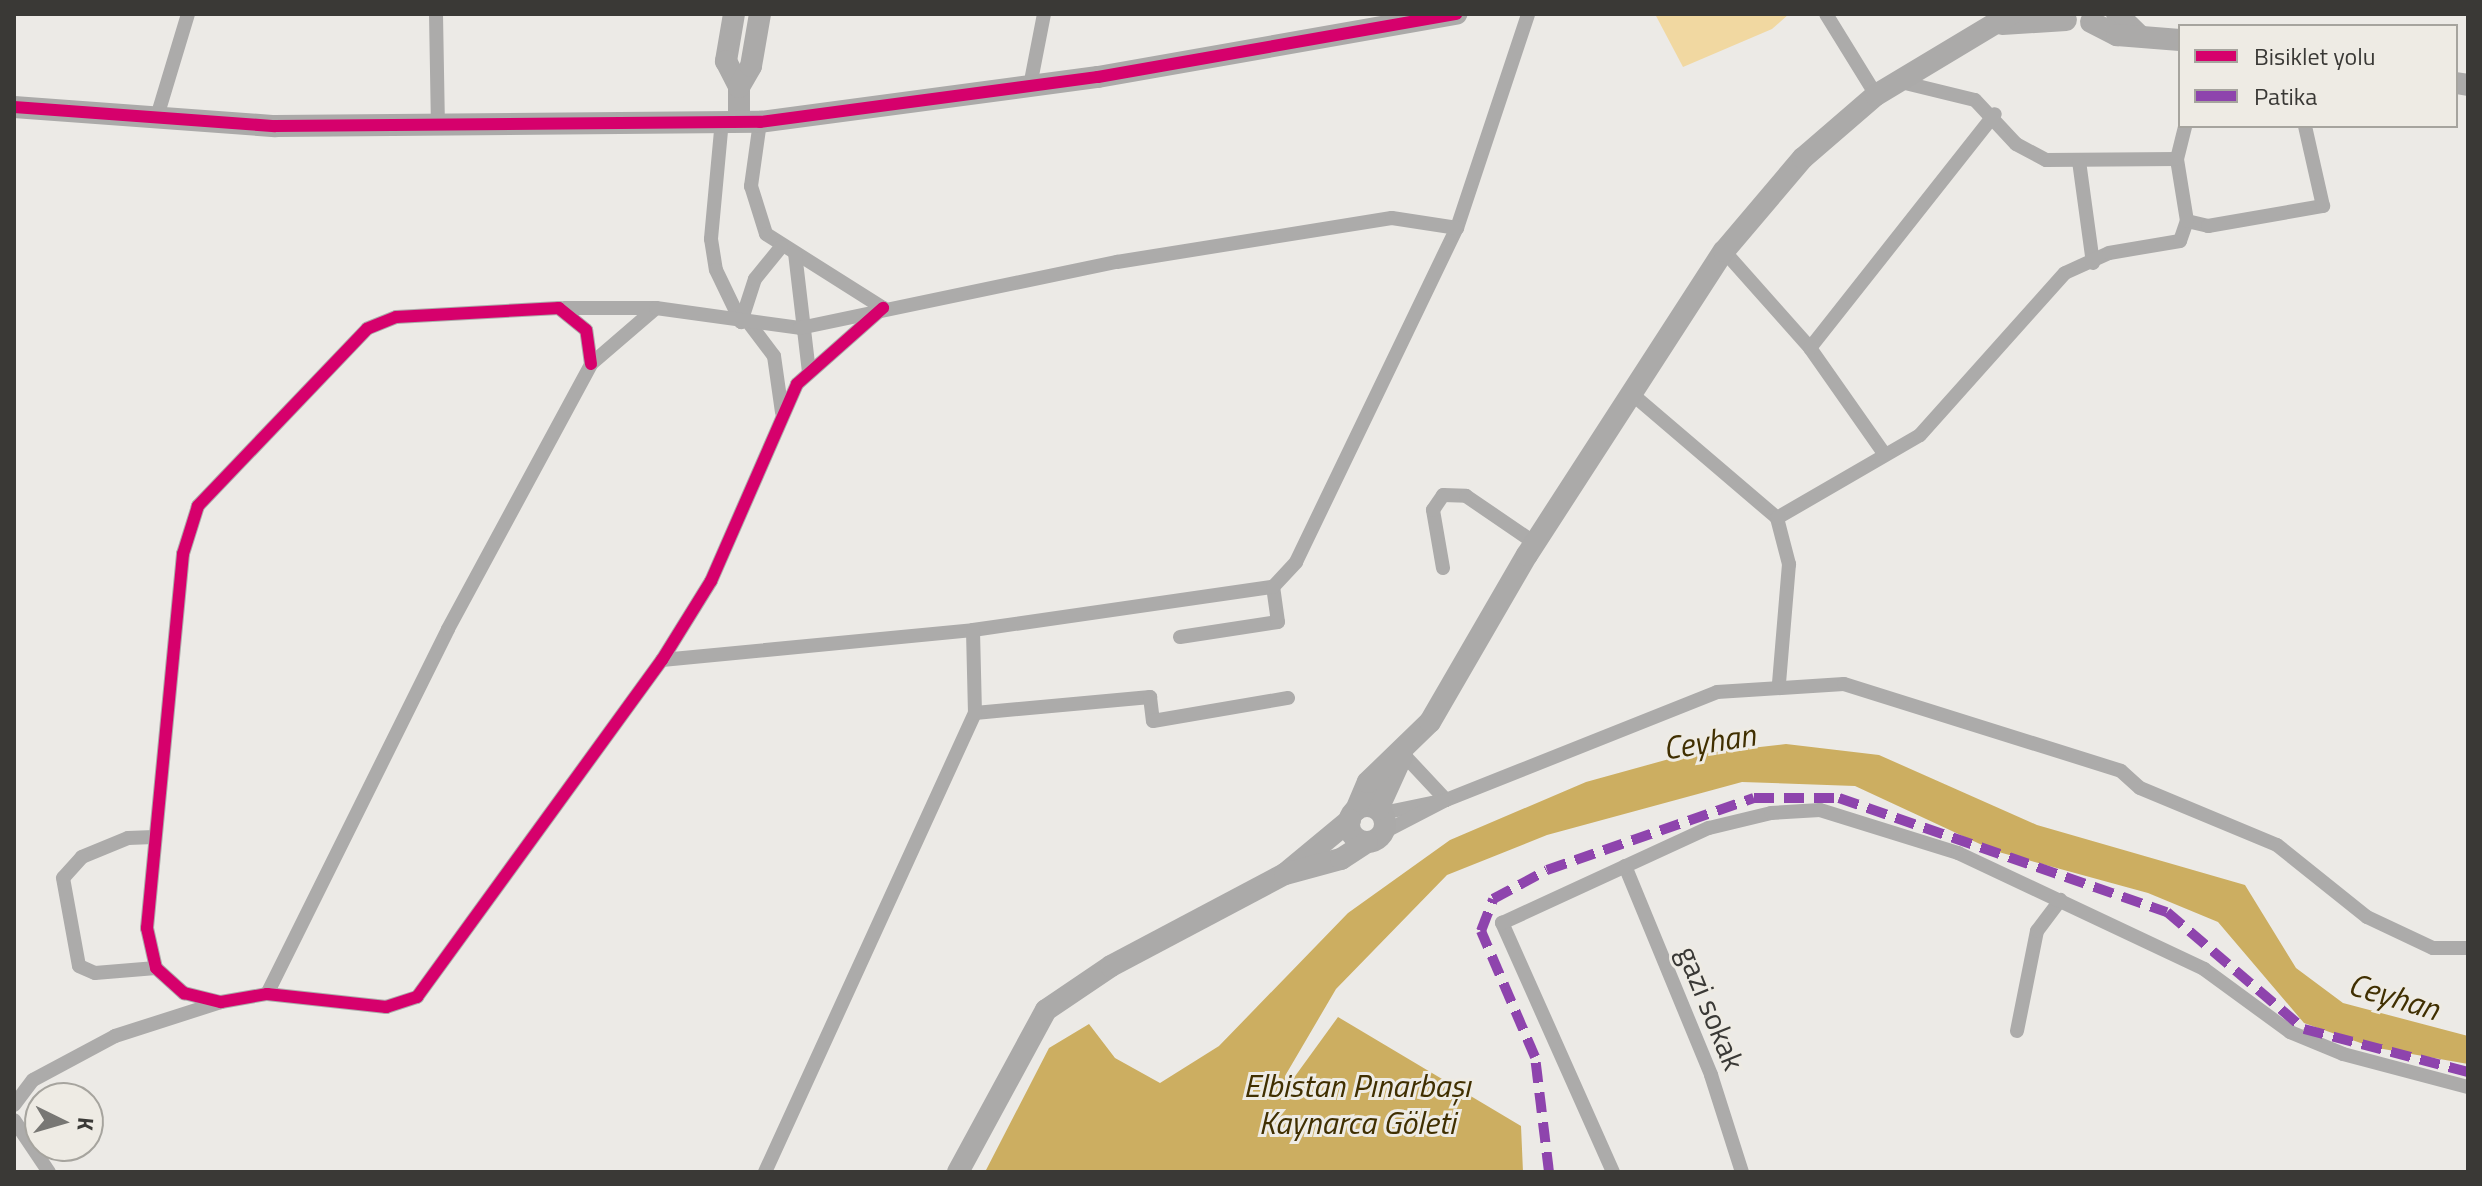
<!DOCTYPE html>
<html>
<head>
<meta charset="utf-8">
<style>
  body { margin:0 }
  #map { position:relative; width:2482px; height:1186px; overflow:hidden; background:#eceae6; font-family:"Titillium Web",sans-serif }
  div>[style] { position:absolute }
  .green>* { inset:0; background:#f1d8a1 }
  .water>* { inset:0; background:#ccae61 }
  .street>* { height:14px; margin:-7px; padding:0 7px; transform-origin:7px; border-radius:7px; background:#acabaa }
  .secondary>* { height:22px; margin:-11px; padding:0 11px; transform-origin:11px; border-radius:11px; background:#abaaa9 }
  .secondary>.ring { margin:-11px; padding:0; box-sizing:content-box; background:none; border:22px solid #abaaa9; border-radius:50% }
  .quiet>* { height:10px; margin-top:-5px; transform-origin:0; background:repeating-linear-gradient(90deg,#8e44ad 0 20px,transparent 0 30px) }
  .cycleway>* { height:12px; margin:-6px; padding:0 6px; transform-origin:6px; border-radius:6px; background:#d6006c }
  span { translate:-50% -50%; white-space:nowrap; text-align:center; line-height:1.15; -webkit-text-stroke:6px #eeebe4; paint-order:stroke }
  .street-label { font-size:30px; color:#3a3936 }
  .water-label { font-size:32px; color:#402f01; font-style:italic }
  .frame { position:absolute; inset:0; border:16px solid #3a3936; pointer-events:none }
  .legend { position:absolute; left:2178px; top:24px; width:280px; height:104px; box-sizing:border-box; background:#eeebe4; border:2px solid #a6a49e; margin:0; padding:10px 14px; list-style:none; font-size:24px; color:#3a3936 }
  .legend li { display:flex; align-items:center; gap:16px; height:40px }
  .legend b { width:40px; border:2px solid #a6a49e }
  .north { position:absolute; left:24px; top:1082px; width:80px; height:80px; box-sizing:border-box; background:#eeebe4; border:2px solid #a6a49e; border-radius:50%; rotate:95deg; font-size:22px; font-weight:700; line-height:32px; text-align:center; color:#3a3936 }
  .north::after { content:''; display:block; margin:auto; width:28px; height:36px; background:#787774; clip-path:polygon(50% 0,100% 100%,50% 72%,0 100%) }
</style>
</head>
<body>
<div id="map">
  <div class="green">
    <div style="clip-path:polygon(1655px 14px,1789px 14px,1772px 29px,1683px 67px)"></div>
  </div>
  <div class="water">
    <div style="clip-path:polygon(1786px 744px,1879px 755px,2037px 825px,2245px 885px,2296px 968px,2343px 1003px,2468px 1036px,2468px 1064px,2372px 1047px,2304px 1023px,2218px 922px,2148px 893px,1995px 851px,1855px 786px,1742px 782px,1547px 835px,1447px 875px,1336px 989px,1285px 1076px,1285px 1090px,1338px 1017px,1521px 1126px,1523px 1172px,985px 1172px,1049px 1048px,1089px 1024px,1115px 1058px,1160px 1083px,1219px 1046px,1348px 913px,1450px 840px,1586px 782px,1680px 756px)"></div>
  </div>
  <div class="street">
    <div style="left:436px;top:14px;width:111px;rotate:89deg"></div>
    <div style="left:1826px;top:14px;width:95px;rotate:58.3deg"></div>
    <div style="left:1901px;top:82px;width:76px;rotate:13.7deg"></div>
    <div style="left:1975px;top:100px;width:60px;rotate:47deg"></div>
    <div style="left:2016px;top:144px;width:34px;rotate:28deg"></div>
    <div style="left:2046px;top:160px;width:131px;rotate:-0.4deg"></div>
    <div style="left:1030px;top:86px;width:73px;rotate:-79deg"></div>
    <div style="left:156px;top:120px;width:111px;rotate:-73.2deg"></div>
    <div style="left:722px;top:120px;width:120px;rotate:95.3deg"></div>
    <div style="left:711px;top:239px;width:31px;rotate:81deg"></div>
    <div style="left:716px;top:270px;width:58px;rotate:64.3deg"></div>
    <div style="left:760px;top:122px;width:65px;rotate:98deg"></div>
    <div style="left:751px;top:186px;width:50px;rotate:72.6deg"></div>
    <div style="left:766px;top:234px;width:138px;rotate:32.3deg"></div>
    <div style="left:2079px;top:161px;width:103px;rotate:82.2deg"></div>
    <div style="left:2187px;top:221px;width:22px;rotate:13deg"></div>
    <div style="left:2208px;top:226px;width:117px;rotate:-9.9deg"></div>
    <div style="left:2323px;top:206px;width:82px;rotate:-102.7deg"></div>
    <div style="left:1724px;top:251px;width:130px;rotate:48.4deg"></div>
    <div style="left:1810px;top:348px;width:127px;rotate:54.9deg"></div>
    <div style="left:795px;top:253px;width:120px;rotate:83.3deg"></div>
    <div style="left:564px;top:308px;width:92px"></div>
    <div style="left:741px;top:322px;width:45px;rotate:-72deg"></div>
    <div style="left:755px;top:279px;width:41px;rotate:-50.9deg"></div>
    <div style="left:749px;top:323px;width:41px;rotate:52.9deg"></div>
    <div style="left:774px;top:356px;width:57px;rotate:81.9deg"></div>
    <div style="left:1810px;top:348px;width:298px;rotate:-51.7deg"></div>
    <div style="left:591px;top:364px;width:34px;rotate:-98deg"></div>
    <div style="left:586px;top:330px;width:35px;rotate:-141deg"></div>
    <div style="left:559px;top:308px;width:163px;rotate:176.8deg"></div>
    <div style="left:396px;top:317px;width:31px;rotate:158deg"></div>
    <div style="left:367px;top:329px;width:245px;rotate:133.7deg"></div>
    <div style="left:198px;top:506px;width:50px;rotate:107.4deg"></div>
    <div style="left:183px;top:554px;width:376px;rotate:95.5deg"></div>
    <div style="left:147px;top:928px;width:41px;rotate:77.3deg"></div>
    <div style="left:156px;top:968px;width:38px;rotate:42deg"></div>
    <div style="left:184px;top:993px;width:38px;rotate:14deg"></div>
    <div style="left:221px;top:1002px;width:47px;rotate:-9.9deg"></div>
    <div style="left:267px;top:994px;width:120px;rotate:6.2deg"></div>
    <div style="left:386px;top:1007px;width:33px;rotate:-18deg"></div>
    <div style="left:417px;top:997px;width:417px;rotate:-54deg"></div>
    <div style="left:662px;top:660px;width:93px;rotate:-58.2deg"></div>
    <div style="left:711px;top:581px;width:215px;rotate:-66.4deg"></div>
    <div style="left:797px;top:384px;width:115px;rotate:-41.5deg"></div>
    <div style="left:1632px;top:394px;width:191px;rotate:40.5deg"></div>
    <div style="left:1777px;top:518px;width:48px;rotate:75.4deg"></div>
    <div style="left:1789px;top:564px;width:119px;rotate:94.8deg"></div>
    <div style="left:1777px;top:518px;width:165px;rotate:-30.1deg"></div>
    <div style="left:1920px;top:435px;width:217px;rotate:-48.2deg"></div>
    <div style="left:2065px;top:273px;width:48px;rotate:-24.4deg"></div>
    <div style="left:2109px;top:253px;width:72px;rotate:-9.6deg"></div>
    <div style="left:2180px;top:241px;width:21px;rotate:-71deg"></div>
    <div style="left:2187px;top:221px;width:63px;rotate:-99.2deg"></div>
    <div style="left:2177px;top:159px;width:34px;rotate:-76deg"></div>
    <div style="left:1443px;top:568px;width:59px;rotate:-99.8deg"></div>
    <div style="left:1433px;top:510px;width:18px;rotate:-56deg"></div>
    <div style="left:1443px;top:495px;width:23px;rotate:2deg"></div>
    <div style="left:1466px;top:496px;width:83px;rotate:34.3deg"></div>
    <div style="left:1180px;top:637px;width:99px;rotate:-8.7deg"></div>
    <div style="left:1278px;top:622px;width:35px;rotate:-98deg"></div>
    <div style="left:662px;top:660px;width:312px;rotate:-5.5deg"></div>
    <div style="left:973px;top:630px;width:303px;rotate:-8.2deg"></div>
    <div style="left:1273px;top:587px;width:34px;rotate:-47deg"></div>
    <div style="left:1296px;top:562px;width:371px;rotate:-64.3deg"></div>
    <div style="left:1457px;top:228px;width:225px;rotate:-71.6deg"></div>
    <div style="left:975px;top:713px;width:176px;rotate:-5.2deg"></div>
    <div style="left:1150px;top:697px;width:24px;rotate:83deg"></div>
    <div style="left:1153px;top:721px;width:137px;rotate:-9.7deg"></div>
    <div style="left:1403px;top:754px;width:63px;rotate:46.9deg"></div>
    <div style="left:1446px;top:800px;width:292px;rotate:-21.7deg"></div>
    <div style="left:1717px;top:692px;width:127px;rotate:-3.6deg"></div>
    <div style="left:1844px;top:684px;width:290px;rotate:17.4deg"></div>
    <div style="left:2121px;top:771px;width:25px;rotate:42deg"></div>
    <div style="left:2140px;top:788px;width:148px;rotate:22.6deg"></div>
    <div style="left:2277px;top:845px;width:115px;rotate:38.7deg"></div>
    <div style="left:2367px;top:917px;width:73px;rotate:25.2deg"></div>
    <div style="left:2433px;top:948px;width:35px"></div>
    <div style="left:1383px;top:813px;width:64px;rotate:-11.7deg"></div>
    <div style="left:1384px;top:832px;width:70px;rotate:-27.3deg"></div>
    <div style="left:154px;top:837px;width:26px;rotate:178deg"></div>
    <div style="left:128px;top:838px;width:50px;rotate:157.6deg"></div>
    <div style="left:82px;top:857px;width:28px;rotate:132deg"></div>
    <div style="left:63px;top:878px;width:89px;rotate:79.7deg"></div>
    <div style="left:79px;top:966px;width:17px;rotate:24deg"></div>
    <div style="left:95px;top:973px;width:61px;rotate:-4.7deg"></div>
    <div style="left:1625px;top:866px;width:226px;rotate:67.6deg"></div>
    <div style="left:1711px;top:1075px;width:102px;rotate:72.3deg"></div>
    <div style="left:267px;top:994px;width:407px;rotate:-63.6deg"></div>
    <div style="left:448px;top:629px;width:301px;rotate:-61.6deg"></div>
    <div style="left:591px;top:364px;width:86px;rotate:-40.7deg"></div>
    <div style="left:656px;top:308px;width:145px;rotate:7.9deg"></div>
    <div style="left:800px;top:328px;width:324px;rotate:-11.8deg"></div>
    <div style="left:1117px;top:262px;width:278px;rotate:-9.1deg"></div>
    <div style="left:1392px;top:218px;width:66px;rotate:8.7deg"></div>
    <div style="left:2017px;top:1031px;width:102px;rotate:-78.7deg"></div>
    <div style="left:2037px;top:931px;width:39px;rotate:-53deg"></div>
    <div style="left:14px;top:1105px;width:31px;rotate:-53deg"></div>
    <div style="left:33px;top:1080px;width:93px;rotate:-28.2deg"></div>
    <div style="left:115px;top:1036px;width:111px;rotate:-17.8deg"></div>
    <div style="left:14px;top:1120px;width:63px;rotate:56.1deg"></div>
    <div style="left:765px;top:1172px;width:505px;rotate:-65.42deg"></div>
    <div style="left:975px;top:713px;width:83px;rotate:-91.4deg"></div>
    <div style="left:1613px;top:1172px;width:273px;rotate:-114deg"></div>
    <div style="left:1502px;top:923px;width:228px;rotate:-24.7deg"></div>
    <div style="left:1709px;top:828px;width:64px;rotate:-13.6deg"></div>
    <div style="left:1771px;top:813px;width:49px;rotate:-3.5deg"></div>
    <div style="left:1820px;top:810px;width:145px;rotate:17.3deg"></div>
    <div style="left:1958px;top:853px;width:272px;rotate:25.2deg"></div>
    <div style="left:2204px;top:969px;width:107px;rotate:36.2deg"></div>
    <div style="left:2290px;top:1032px;width:57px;rotate:22.5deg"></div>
    <div style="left:2343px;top:1054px;width:129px;rotate:14.8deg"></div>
  </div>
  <div class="secondary">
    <div style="left:734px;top:14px;width:48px;rotate:99.7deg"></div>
    <div style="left:726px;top:61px;width:29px;rotate:63deg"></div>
    <div style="left:739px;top:87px;width:34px;rotate:90deg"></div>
    <div style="left:2117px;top:14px;width:29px;rotate:44deg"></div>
    <div style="left:2091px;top:22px;width:29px;rotate:27deg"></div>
    <div style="left:2117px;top:35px;width:63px;rotate:4.5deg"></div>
    <div style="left:2002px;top:24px;width:64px;rotate:-3.6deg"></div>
    <div style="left:2456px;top:83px;width:12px;rotate:9deg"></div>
    <div style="left:739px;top:87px;width:24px;rotate:-60deg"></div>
    <div style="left:751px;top:66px;width:53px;rotate:-80.2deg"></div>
    <div style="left:14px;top:107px;width:262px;rotate:4.2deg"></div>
    <div style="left:275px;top:126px;width:485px;rotate:-0.5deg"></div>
    <div style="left:760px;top:122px;width:341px;rotate:-7.6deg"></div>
    <div style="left:1098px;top:77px;width:364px;rotate:-10deg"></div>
    <div class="ring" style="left:1349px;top:806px;width:14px;height:14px"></div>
    <div style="left:1378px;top:809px;width:58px;rotate:-65.6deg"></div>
    <div style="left:1356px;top:810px;width:30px;rotate:-67deg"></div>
    <div style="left:1368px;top:782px;width:86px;rotate:-44.1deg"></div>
    <div style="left:1430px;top:722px;width:193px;rotate:-59.9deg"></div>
    <div style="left:1527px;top:555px;width:362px;rotate:-57.1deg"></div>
    <div style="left:1724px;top:251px;width:122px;rotate:-49.7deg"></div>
    <div style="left:1803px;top:158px;width:96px;rotate:-40.8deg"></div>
    <div style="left:1876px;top:95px;width:157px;rotate:-31deg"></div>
    <div style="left:1286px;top:873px;width:83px;rotate:-39.6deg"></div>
    <div style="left:958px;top:1172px;width:184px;rotate:-61.5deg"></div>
    <div style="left:1046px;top:1010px;width:78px;rotate:-34.1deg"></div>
    <div style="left:1111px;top:966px;width:197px;rotate:-27.9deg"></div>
    <div style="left:1285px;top:874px;width:58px;rotate:-15deg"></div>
    <div style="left:1341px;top:859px;width:31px;rotate:-33deg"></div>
  </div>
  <div class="quiet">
    <div style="left:1549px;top:1172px;width:116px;rotate:-96.9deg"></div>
    <div style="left:1535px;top:1057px;width:137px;rotate:-113.2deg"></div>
    <div style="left:1481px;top:931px;width:34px;rotate:-69deg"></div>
    <div style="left:1493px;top:899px;width:61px;rotate:-28.2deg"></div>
    <div style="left:1547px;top:870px;width:219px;rotate:-19.2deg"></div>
    <div style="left:1754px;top:798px;width:85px"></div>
    <div style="left:1839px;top:798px;width:347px;rotate:19.2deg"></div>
    <div style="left:2167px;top:912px;width:180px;rotate:40.5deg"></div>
    <div style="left:2304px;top:1029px;width:170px;rotate:14.7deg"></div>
  </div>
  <div class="cycleway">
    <div style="left:14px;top:107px;width:262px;rotate:4.2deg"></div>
    <div style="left:275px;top:126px;width:485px;rotate:-0.5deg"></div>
    <div style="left:760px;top:122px;width:341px;rotate:-7.6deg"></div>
    <div style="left:1098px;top:77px;width:364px;rotate:-10deg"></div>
    <div style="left:591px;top:364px;width:34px;rotate:-98deg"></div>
    <div style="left:586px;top:330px;width:35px;rotate:-141deg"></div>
    <div style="left:559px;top:308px;width:163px;rotate:176.8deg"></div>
    <div style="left:396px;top:317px;width:31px;rotate:158deg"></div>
    <div style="left:367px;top:329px;width:245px;rotate:133.7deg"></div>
    <div style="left:198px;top:506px;width:50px;rotate:107.4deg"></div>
    <div style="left:183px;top:554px;width:376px;rotate:95.5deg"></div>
    <div style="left:147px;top:928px;width:41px;rotate:77.3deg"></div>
    <div style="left:156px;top:968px;width:38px;rotate:42deg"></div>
    <div style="left:184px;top:993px;width:38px;rotate:14deg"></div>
    <div style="left:221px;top:1002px;width:47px;rotate:-9.9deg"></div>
    <div style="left:267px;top:994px;width:120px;rotate:6.2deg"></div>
    <div style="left:386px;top:1007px;width:33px;rotate:-18deg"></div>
    <div style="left:417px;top:997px;width:417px;rotate:-54deg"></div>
    <div style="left:662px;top:660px;width:93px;rotate:-58.2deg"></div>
    <div style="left:711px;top:581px;width:215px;rotate:-66.4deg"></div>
    <div style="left:797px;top:384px;width:115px;rotate:-41.5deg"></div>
  </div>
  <div class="street-label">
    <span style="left:1711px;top:1008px;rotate:68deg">gazi sokak</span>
  </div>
  <div class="water-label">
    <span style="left:1709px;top:741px;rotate:-9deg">Ceyhan</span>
    <span style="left:2394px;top:996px;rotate:17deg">Ceyhan</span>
    <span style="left:1357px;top:1104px">Elbistan Pınarbaşı<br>Kaynarca Göleti</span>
  </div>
  <div class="frame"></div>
  <ul class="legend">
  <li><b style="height:10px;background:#d6006c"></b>Bisiklet yolu</li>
  <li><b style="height:10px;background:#8e44ad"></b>Patika</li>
  </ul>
  <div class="north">K</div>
</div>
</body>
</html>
